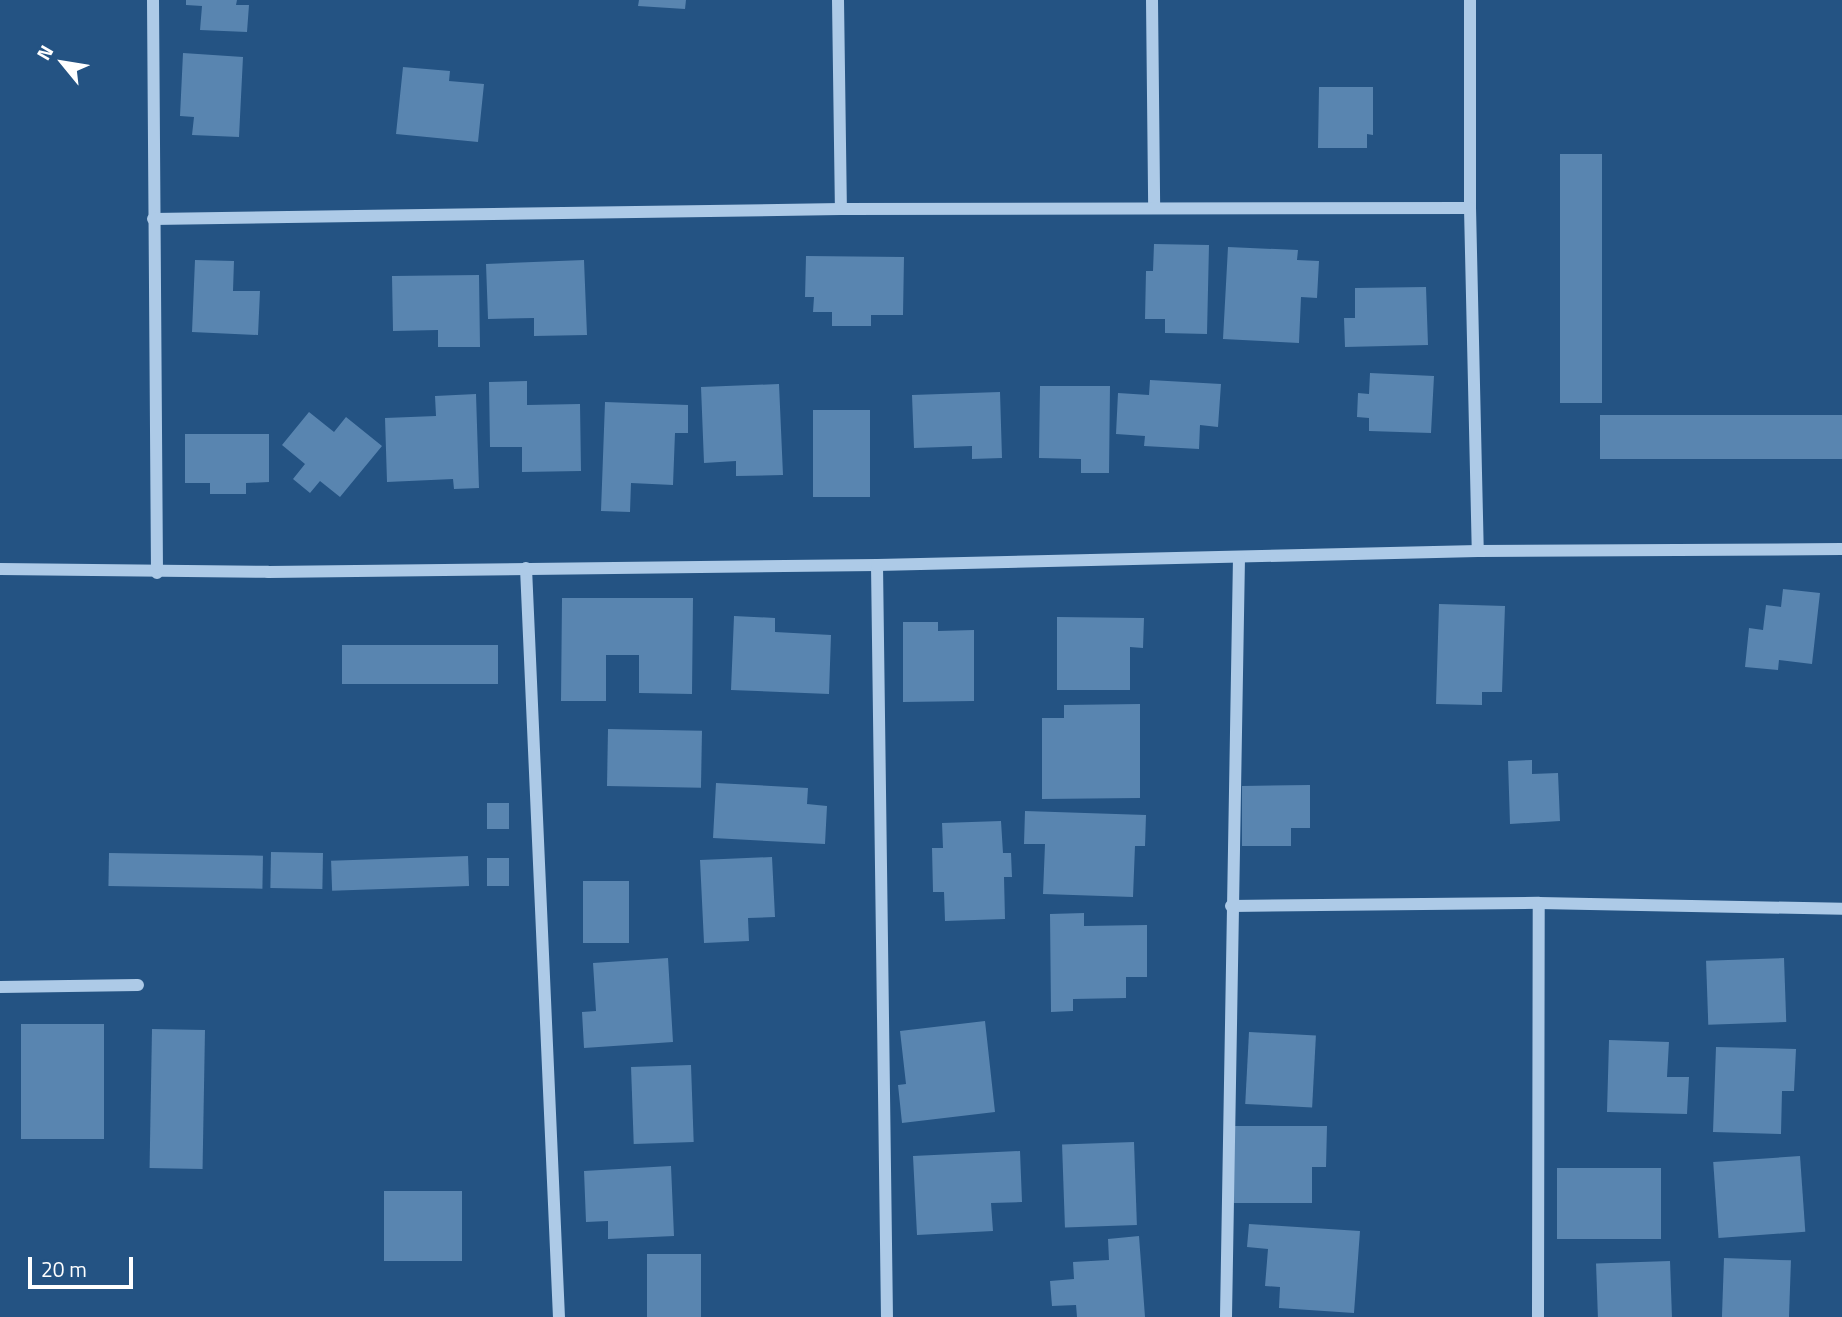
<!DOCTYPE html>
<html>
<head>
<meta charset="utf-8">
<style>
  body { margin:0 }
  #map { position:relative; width:1842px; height:1317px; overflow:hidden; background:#245383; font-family:"Titillium Web",sans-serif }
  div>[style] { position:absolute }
  .building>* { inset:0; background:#5985b0; transform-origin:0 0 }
  .minor>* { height:12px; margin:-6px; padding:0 6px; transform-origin:6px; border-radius:6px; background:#adcae7 }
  span { translate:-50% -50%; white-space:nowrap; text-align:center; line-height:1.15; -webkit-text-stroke:5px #245383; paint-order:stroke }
  .north { position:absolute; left:28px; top:28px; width:70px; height:70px; -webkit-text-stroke:5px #245383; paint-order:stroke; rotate:300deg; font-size:19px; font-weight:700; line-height:28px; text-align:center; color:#fff }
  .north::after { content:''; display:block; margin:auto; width:24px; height:32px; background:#fff; clip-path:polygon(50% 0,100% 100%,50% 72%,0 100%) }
  .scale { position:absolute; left:28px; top:1257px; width:105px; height:32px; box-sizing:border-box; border:4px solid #fff; border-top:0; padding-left:9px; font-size:21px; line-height:24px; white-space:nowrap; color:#fff; -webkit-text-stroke:5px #245383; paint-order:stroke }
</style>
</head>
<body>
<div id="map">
  <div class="building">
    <div style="clip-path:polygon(186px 0,237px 0,236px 5px,249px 5px,247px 32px,200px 30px,202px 6px,186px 5px)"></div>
    <div style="clip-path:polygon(639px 0,686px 0,685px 9px,638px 6px)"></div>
    <div style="clip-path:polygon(183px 53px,243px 57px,239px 137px,192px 135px,194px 117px,180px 116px)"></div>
    <div style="clip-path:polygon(403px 67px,450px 71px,449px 81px,484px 84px,478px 142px,396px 134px)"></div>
    <div style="clip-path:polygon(1319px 87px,1373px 87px,1373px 135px,1367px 134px,1367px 148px,1318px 148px)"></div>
    <div style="left:1560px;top:154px;width:42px;height:249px"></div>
    <div style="clip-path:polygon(1154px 244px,1209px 245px,1207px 334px,1165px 333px,1165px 319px,1145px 319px,1146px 271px,1153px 271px)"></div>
    <div style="clip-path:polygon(1228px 247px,1298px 250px,1297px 260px,1319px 261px,1317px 298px,1301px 297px,1299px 343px,1223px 339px)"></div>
    <div style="clip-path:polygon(806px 256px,904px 257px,903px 315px,871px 315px,871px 326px,832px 326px,832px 312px,813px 312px,814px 297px,805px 297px)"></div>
    <div style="clip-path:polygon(195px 260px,234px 261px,233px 291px,260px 291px,258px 335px,192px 332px)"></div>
    <div style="clip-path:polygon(584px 260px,587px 335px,534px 336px,534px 318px,488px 319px,486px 264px)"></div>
    <div style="clip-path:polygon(479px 275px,480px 347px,438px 347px,438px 330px,393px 331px,392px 276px)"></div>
    <div style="clip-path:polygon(1426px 287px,1428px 345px,1345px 347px,1344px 318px,1355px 318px,1355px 288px)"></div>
    <div style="clip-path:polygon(1370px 373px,1434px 376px,1431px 433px,1369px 431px,1369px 418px,1357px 417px,1358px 393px,1369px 394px)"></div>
    <div style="clip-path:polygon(1150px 380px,1221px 384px,1218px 427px,1200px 425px,1199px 449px,1144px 446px,1145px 436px,1116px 434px,1118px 393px,1149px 395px)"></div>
    <div style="clip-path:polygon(527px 381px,527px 405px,580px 404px,581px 471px,522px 472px,522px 447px,490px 447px,489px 382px)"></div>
    <div style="clip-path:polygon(779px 384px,783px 475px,736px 476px,736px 461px,704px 463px,701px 387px)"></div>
    <div style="clip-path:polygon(1040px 386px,1110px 386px,1109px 473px,1081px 473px,1081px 459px,1039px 458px)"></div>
    <div style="clip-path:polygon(1000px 392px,1002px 458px,972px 459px,972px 446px,914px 448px,912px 395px)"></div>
    <div style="clip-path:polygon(476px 394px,479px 488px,454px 489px,453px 479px,387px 482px,385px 418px,436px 416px,435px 396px)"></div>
    <div style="clip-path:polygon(605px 402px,688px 405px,688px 433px,675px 433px,673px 485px,631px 483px,630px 512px,601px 511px)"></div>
    <div style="left:813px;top:410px;width:57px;height:87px"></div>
    <div style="clip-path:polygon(309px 412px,334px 432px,346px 417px,382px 446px,340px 497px,320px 481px,310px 493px,293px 479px,305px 464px,282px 445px)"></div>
    <div style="left:1600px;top:415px;width:242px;height:44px"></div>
    <div style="clip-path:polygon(185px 434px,269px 434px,269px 482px,246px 483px,246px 494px,210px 494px,210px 483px,185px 483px)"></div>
    <div style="clip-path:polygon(1783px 589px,1820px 593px,1812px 664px,1779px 660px,1778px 670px,1745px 667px,1749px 628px,1763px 630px,1766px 605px,1781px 607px)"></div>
    <div style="clip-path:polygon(562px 598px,693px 598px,692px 694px,639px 693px,639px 655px,606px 655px,606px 701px,561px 701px)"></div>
    <div style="clip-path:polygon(1439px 604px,1505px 606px,1502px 692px,1482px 692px,1482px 705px,1436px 704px)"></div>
    <div style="clip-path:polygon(734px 616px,775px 618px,775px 632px,831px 635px,829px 694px,731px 690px)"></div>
    <div style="clip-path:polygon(1057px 617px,1144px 618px,1143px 648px,1130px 647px,1130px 690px,1057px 690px)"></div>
    <div style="clip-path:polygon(903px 622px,938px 622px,938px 631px,974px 630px,974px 701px,903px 702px)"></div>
    <div style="left:342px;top:645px;width:156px;height:39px"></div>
    <div style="clip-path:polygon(1140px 704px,1140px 798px,1042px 799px,1042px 718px,1064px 718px,1064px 705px)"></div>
    <div style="left:608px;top:729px;width:94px;height:57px;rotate:1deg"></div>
    <div style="clip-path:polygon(1532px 760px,1532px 774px,1558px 773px,1560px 821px,1510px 824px,1508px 761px)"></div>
    <div style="clip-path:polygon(716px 783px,808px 788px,807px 804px,827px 806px,825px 844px,713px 838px)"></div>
    <div style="clip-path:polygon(1310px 785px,1310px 828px,1291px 828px,1291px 846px,1242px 846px,1242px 786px)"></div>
    <div style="left:487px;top:803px;width:22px;height:26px"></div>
    <div style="clip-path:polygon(1025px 811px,1146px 815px,1145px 846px,1135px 846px,1133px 897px,1043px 894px,1045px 844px,1024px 844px)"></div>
    <div style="clip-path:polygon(1001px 821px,1003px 853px,1011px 853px,1012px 877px,1004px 877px,1005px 919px,945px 921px,944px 892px,933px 892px,932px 848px,943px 848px,942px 823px)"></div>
    <div style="left:271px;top:852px;width:52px;height:36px;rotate:1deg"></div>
    <div style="left:109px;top:853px;width:154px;height:33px;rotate:1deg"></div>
    <div style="left:468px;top:856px;width:30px;height:137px;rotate:88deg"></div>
    <div style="clip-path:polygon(772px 857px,775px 917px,748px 918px,749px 941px,704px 943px,700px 860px)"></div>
    <div style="left:487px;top:858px;width:22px;height:28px"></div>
    <div style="left:583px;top:881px;width:46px;height:62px"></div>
    <div style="clip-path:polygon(1084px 913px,1084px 926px,1147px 925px,1147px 977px,1126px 977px,1126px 998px,1073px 999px,1073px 1011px,1051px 1012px,1050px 914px)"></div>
    <div style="clip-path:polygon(668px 958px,673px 1042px,584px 1048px,582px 1012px,596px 1011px,593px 963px)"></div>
    <div style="left:1784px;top:958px;width:64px;height:78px;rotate:88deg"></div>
    <div style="clip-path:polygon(985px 1021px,995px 1112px,902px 1123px,898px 1085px,906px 1084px,900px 1031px)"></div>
    <div style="left:104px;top:1024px;width:115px;height:83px;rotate:90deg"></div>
    <div style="left:152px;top:1029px;width:53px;height:139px;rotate:1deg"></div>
    <div style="left:1249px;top:1032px;width:67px;height:72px;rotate:3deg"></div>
    <div style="clip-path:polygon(1609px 1040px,1669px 1042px,1667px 1077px,1689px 1077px,1687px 1114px,1607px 1112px)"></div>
    <div style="clip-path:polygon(1716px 1047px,1796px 1049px,1794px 1091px,1782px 1091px,1781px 1134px,1713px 1132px)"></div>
    <div style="left:691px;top:1065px;width:77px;height:60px;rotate:88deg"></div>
    <div style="clip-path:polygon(1234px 1126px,1327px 1126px,1326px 1167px,1312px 1167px,1312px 1203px,1234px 1203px)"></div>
    <div style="left:1134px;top:1142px;width:83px;height:72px;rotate:88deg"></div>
    <div style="clip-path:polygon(1020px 1151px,1022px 1202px,991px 1203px,993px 1231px,917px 1235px,913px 1156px)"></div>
    <div style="left:1800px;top:1156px;width:76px;height:87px;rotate:86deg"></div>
    <div style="clip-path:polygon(671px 1166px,674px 1236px,608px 1239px,608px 1221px,586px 1222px,584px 1171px)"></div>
    <div style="left:1557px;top:1168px;width:104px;height:71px"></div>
    <div style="left:384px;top:1191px;width:78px;height:70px"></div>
    <div style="clip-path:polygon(1249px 1224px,1360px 1231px,1354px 1313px,1279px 1308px,1280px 1287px,1265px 1286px,1268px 1249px,1247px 1247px)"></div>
    <div style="clip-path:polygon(1139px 1236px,1145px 1317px,1077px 1317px,1076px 1305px,1052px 1306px,1050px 1281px,1074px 1279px,1073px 1262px,1109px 1260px,1108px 1239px)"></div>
    <div style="left:647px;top:1254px;width:54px;height:63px"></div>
    <div style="left:1724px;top:1258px;width:67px;height:59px;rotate:2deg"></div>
    <div style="left:1670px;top:1261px;width:56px;height:74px;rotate:88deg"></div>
  </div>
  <div class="minor">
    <div style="left:153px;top:0;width:573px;rotate:89.6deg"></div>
    <div style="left:838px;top:0;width:209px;rotate:89.2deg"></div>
    <div style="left:1152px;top:0;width:208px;rotate:89.4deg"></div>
    <div style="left:1470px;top:0;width:208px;rotate:90deg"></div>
    <div style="left:1470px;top:208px;width:343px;rotate:88.7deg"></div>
    <div style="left:153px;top:219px;width:688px;rotate:-0.83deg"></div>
    <div style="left:841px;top:209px;width:629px;rotate:-0.09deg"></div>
    <div style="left:877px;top:565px;width:752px;rotate:89.24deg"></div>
    <div style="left:526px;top:568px;width:750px;rotate:87.48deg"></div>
    <div style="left:0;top:569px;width:268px;rotate:0.6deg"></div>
    <div style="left:268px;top:572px;width:609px;rotate:-0.66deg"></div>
    <div style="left:877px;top:565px;width:601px;rotate:-1.33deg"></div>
    <div style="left:1478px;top:551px;width:364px;rotate:-0.3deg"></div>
    <div style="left:1231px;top:906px;width:308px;rotate:-0.6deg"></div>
    <div style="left:1539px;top:903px;width:303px;rotate:1.1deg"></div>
    <div style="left:0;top:987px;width:138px;rotate:-0.8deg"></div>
    <div style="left:1226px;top:1317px;width:759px;rotate:-89.02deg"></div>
    <div style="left:1538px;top:1317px;width:414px;rotate:-89.9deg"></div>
  </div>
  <div class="north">N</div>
  <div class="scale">20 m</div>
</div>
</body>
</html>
